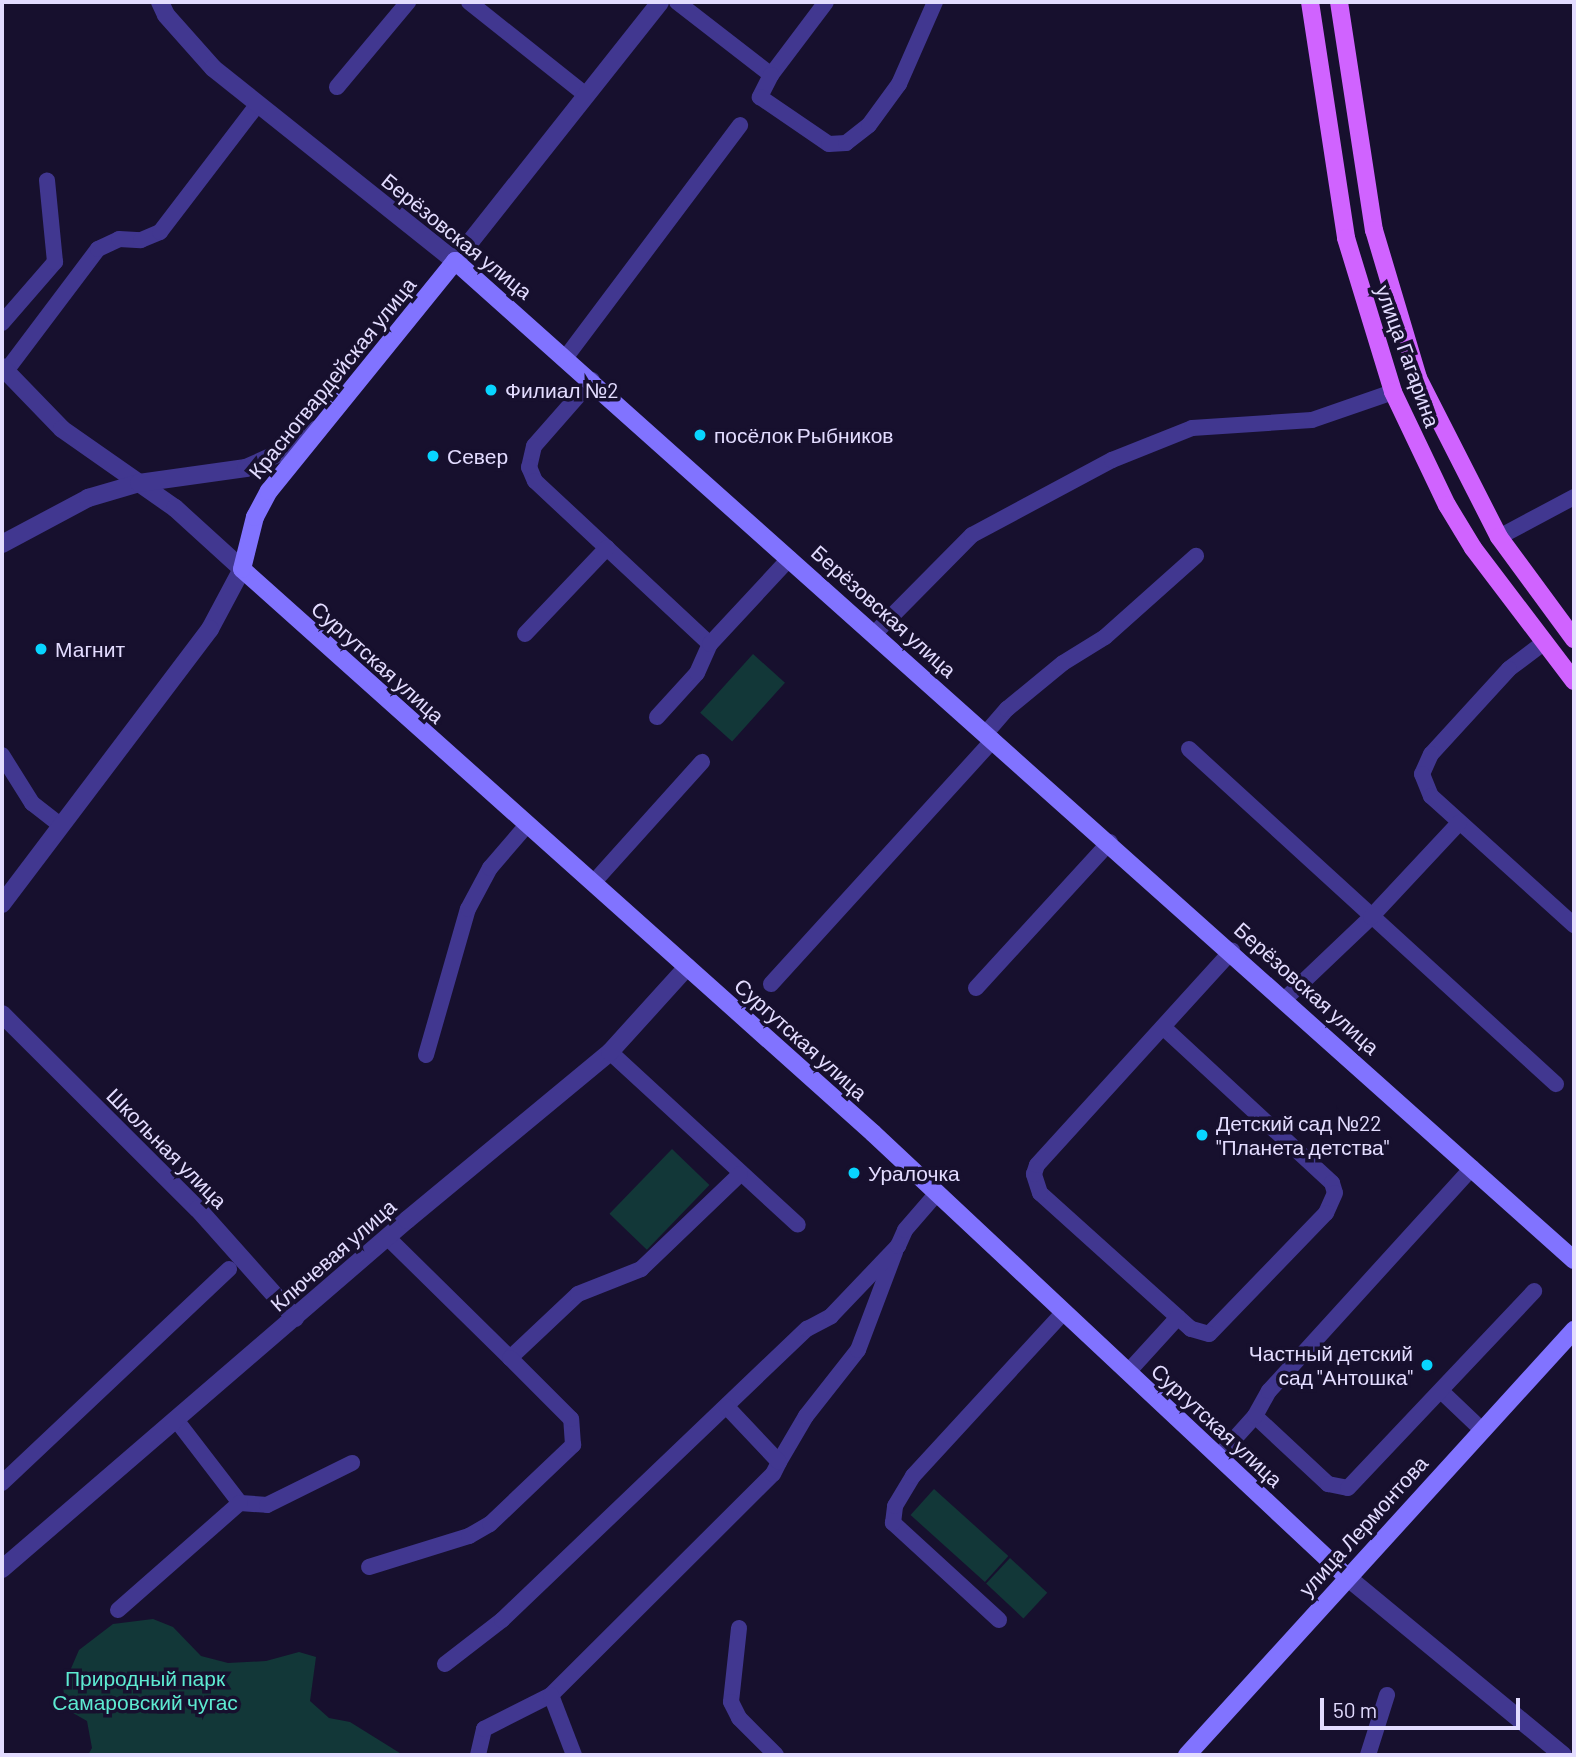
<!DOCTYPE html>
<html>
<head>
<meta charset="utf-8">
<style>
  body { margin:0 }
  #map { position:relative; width:1576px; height:1757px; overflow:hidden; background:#17102e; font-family:Barlow,sans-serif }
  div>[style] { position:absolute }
  .green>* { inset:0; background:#123738; transform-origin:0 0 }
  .lane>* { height:16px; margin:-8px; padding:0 8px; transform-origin:8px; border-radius:8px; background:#413790 }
  .street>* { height:18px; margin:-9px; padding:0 9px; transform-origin:9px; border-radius:9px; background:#413790 }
  .secondary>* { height:18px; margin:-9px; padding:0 9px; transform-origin:9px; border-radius:9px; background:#8173ff }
  .primary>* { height:18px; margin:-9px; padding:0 9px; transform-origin:9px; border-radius:9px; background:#d063ff }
  .dots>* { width:19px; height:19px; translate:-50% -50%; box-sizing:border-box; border:4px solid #17102e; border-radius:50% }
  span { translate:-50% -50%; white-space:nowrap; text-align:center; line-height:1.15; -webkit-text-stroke:7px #17102e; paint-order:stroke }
  .street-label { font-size:21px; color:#e3dcff }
  .poi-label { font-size:21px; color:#e3dcff }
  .left { translate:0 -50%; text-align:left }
  .right { translate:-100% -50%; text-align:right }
  .park-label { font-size:21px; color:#5dead1 }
  .frame { position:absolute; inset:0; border:4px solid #e3dcff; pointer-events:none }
  .scale { position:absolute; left:1320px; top:1698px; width:200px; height:32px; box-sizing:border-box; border:4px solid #e3dcff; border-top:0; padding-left:9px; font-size:21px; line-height:24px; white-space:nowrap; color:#e3dcff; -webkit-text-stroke:5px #17102e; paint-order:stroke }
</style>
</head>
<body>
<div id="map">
  <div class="green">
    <div style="left:753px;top:654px;width:43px;height:79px;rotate:42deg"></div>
    <div style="left:672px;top:1149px;width:52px;height:90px;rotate:44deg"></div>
    <div style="left:934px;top:1489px;width:100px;height:35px;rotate:42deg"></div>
    <div style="left:1010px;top:1558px;width:51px;height:35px;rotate:43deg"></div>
    <div style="clip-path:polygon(153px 1619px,173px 1627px,201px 1656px,228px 1663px,266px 1661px,299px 1652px,316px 1657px,310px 1701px,329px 1718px,350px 1722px,403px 1755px,88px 1755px,92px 1748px,87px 1721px,66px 1709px,63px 1687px,79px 1650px,113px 1624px)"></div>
  </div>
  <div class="lane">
    <div style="left:469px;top:2px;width:149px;rotate:38.5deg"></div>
    <div style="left:677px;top:2px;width:119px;rotate:37.8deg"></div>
    <div style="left:771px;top:75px;width:91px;rotate:-53deg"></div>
    <div style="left:771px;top:75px;width:25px;rotate:117deg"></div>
    <div style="left:760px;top:97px;width:83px;rotate:34.3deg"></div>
    <div style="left:829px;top:144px;width:17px;rotate:-3deg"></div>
    <div style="left:846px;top:143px;width:29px;rotate:-38deg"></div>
    <div style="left:869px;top:125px;width:51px;rotate:-53.8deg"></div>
    <div style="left:899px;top:84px;width:90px;rotate:-66.3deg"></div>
    <div style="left:337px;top:87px;width:111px;rotate:-50.1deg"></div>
    <div style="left:2px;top:323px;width:81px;rotate:-49deg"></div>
    <div style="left:55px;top:262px;width:82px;rotate:-95.6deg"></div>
    <div style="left:566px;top:357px;width:290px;rotate:-53.1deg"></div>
    <div style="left:6px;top:371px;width:153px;rotate:-53deg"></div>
    <div style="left:98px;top:249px;width:23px;rotate:-25deg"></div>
    <div style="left:119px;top:239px;width:22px;rotate:3deg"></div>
    <div style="left:141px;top:240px;width:21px;rotate:-23deg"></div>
    <div style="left:160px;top:232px;width:161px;rotate:-52.6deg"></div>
    <div style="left:592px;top:380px;width:88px;rotate:131.3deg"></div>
    <div style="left:534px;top:446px;width:22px;rotate:103deg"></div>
    <div style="left:529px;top:467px;width:15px;rotate:67deg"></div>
    <div style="left:535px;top:481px;width:239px;rotate:43deg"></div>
    <div style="left:1499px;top:537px;width:85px;rotate:-28.1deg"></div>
    <div style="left:875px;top:633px;width:138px;rotate:-45.3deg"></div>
    <div style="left:972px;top:535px;width:159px;rotate:-28.2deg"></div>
    <div style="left:1112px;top:460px;width:86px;rotate:-21.8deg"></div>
    <div style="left:1192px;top:428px;width:120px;rotate:-3.8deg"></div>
    <div style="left:1312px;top:420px;width:86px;rotate:-19.1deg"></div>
    <div style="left:525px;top:634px;width:119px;rotate:-46.4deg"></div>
    <div style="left:1542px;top:644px;width:41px;rotate:142.9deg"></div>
    <div style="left:1509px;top:669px;width:115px;rotate:132.5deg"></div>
    <div style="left:1431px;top:754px;width:22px;rotate:114deg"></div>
    <div style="left:1422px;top:774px;width:24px;rotate:68deg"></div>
    <div style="left:1431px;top:796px;width:193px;rotate:42.1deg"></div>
    <div style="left:657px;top:717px;width:59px;rotate:-47.7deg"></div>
    <div style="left:697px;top:673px;width:32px;rotate:-66deg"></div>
    <div style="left:710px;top:644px;width:117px;rotate:-47.1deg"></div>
    <div style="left:986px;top:733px;width:32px;rotate:-49deg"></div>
    <div style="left:1007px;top:709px;width:72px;rotate:-39.4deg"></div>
    <div style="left:1063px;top:663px;width:49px;rotate:-31.8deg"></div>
    <div style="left:1105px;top:637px;width:122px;rotate:-41.7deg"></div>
    <div style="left:1189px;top:749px;width:497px;rotate:42.4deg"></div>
    <div style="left:2px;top:755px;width:57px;rotate:58deg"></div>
    <div style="left:32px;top:803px;width:37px;rotate:38deg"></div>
    <div style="left:593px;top:883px;width:163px;rotate:-48deg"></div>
    <div style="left:771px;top:984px;width:330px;rotate:-47.7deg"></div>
    <div style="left:976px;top:988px;width:198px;rotate:-47.5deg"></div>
    <div style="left:1285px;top:999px;width:119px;rotate:-43.6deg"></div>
    <div style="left:1371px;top:917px;width:129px;rotate:-46.9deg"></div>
    <div style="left:1163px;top:1027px;width:230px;rotate:42.7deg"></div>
    <div style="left:1332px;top:1183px;width:10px;rotate:73deg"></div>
    <div style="left:1335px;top:1193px;width:22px;rotate:114deg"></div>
    <div style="left:1326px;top:1213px;width:168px;rotate:134deg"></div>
    <div style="left:1209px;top:1334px;width:19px;rotate:-164deg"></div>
    <div style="left:1191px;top:1329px;width:203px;rotate:-138deg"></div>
    <div style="left:1040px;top:1193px;width:20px;rotate:-108deg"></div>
    <div style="left:1034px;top:1174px;width:9px;rotate:-72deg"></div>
    <div style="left:1037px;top:1165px;width:290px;rotate:-47.7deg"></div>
    <div style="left:610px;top:1052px;width:255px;rotate:42.6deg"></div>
    <div style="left:426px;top:1055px;width:152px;rotate:-74deg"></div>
    <div style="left:468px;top:909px;width:47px;rotate:-61.8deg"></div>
    <div style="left:490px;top:868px;width:57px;rotate:-49.3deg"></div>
    <div style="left:387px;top:1237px;width:173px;rotate:44.5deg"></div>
    <div style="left:510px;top:1358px;width:93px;rotate:-43.3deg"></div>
    <div style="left:578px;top:1294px;width:68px;rotate:-21.6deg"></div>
    <div style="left:641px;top:1269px;width:137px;rotate:-43.8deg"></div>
    <div style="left:1128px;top:1372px;width:74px;rotate:-47.7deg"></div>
    <div style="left:1441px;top:1391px;width:57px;rotate:43.6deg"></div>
    <div style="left:1255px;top:1416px;width:100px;rotate:43deg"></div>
    <div style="left:1328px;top:1484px;width:20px;rotate:11deg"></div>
    <div style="left:1348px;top:1488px;width:271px;rotate:-46.6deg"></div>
    <div style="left:177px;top:1421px;width:103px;rotate:52.5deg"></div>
    <div style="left:240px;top:1503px;width:27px;rotate:4deg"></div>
    <div style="left:267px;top:1505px;width:95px;rotate:-26.3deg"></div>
    <div style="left:1218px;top:1457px;width:55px;rotate:-47.9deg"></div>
    <div style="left:1255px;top:1416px;width:29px;rotate:-61deg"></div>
    <div style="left:1269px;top:1391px;width:302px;rotate:-47.7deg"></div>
    <div style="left:779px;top:1462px;width:53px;rotate:-59.6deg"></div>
    <div style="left:806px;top:1416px;width:84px;rotate:-51.8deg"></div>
    <div style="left:858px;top:1350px;width:105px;rotate:-69.3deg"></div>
    <div style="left:2px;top:1483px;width:312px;rotate:-43.3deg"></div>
    <div style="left:369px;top:1567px;width:105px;rotate:-17.2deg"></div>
    <div style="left:469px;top:1536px;width:24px;rotate:-30deg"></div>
    <div style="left:490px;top:1524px;width:115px;rotate:-43.6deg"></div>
    <div style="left:573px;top:1445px;width:26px;rotate:-94deg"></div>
    <div style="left:571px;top:1419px;width:86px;rotate:-135deg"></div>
    <div style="left:118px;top:1610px;width:162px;rotate:-41.3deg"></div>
    <div style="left:999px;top:1620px;width:144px;rotate:-137.5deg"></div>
    <div style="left:893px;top:1523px;width:17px;rotate:-83deg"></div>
    <div style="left:895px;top:1506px;width:35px;rotate:-59deg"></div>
    <div style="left:913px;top:1476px;width:223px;rotate:-47.4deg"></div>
    <div style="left:739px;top:1628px;width:74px;rotate:96.2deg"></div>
    <div style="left:731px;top:1702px;width:18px;rotate:63deg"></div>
    <div style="left:739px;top:1718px;width:52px;rotate:45deg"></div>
    <div style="left:445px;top:1664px;width:72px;rotate:-37.7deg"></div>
    <div style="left:502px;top:1620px;width:422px;rotate:-43.7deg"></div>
    <div style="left:807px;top:1329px;width:27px;rotate:-28deg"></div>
    <div style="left:831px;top:1316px;width:97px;rotate:-46.3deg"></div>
    <div style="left:898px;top:1246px;width:17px;rotate:-66deg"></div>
    <div style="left:905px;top:1230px;width:49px;rotate:-49.1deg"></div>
    <div style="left:551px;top:1695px;width:313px;rotate:-44.9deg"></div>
    <div style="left:773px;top:1474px;width:13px;rotate:-63deg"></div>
    <div style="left:779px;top:1462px;width:76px;rotate:-133.4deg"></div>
    <div style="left:478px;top:1755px;width:27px;rotate:-77deg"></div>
    <div style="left:484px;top:1729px;width:75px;rotate:-26.9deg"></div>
    <div style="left:551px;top:1695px;width:64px;rotate:69deg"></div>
    <div style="left:1368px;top:1755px;width:63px;rotate:-72.4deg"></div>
  </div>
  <div class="street">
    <div style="left:160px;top:2px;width:14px;rotate:65deg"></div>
    <div style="left:166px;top:15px;width:71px;rotate:48.4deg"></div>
    <div style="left:213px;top:68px;width:310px;rotate:38.6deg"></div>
    <div style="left:455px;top:261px;width:330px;rotate:-51.6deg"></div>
    <div style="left:2px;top:367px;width:86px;rotate:45.9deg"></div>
    <div style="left:62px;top:429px;width:138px;rotate:35deg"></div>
    <div style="left:175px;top:508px;width:91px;rotate:42.3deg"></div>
    <div style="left:242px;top:569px;width:68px;rotate:118.1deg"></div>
    <div style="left:210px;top:629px;width:345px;rotate:127.1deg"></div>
    <div style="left:2px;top:544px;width:98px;rotate:-28.1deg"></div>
    <div style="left:88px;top:498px;width:53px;rotate:-16.4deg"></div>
    <div style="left:139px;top:483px;width:108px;rotate:-8deg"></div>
    <div style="left:246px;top:468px;width:44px;rotate:-24.2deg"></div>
    <div style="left:286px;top:450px;width:37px;rotate:-34deg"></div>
    <div style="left:2px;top:1014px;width:276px;rotate:44.9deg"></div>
    <div style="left:198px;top:1209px;width:146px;rotate:48.3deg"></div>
    <div style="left:2px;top:1569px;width:535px;rotate:-40.75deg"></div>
    <div style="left:407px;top:1220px;width:264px;rotate:-39.6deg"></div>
    <div style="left:610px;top:1052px;width:115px;rotate:-47.8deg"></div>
    <div style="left:1347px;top:1577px;width:280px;rotate:39.5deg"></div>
  </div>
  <div class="secondary">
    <div style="left:1347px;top:1577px;width:649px;rotate:-136.87deg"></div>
    <div style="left:873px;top:1133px;width:846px;rotate:-138.21deg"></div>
    <div style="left:242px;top:569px;width:54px;rotate:-76deg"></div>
    <div style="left:255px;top:517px;width:30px;rotate:-62deg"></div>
    <div style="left:269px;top:491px;width:296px;rotate:-51deg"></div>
    <div style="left:455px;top:261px;width:1500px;rotate:41.76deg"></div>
    <div style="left:1187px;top:1755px;width:575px;rotate:-47.68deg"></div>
  </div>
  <div class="primary">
    <div style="left:1310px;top:2px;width:239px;rotate:81.3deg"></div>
    <div style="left:1346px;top:238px;width:161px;rotate:73deg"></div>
    <div style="left:1393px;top:392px;width:125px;rotate:64.5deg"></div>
    <div style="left:1447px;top:505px;width:50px;rotate:58.8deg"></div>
    <div style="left:1473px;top:548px;width:167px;rotate:52.8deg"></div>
    <div style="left:1339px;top:2px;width:231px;rotate:81.3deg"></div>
    <div style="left:1374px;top:230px;width:154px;rotate:73.4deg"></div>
    <div style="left:1418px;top:378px;width:178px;rotate:63deg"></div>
    <div style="left:1499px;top:537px;width:127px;rotate:53.7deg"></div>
  </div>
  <div class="dots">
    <div style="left:491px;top:390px;background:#08d5ff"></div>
    <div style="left:700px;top:435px;background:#08d5ff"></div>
    <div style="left:433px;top:456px;background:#08d5ff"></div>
    <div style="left:41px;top:649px;background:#08d5ff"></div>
    <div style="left:1202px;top:1135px;background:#08d5ff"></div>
    <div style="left:854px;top:1173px;background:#08d5ff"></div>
    <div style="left:1427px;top:1365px;background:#08d5ff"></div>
  </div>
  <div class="street-label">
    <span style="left:457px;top:236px;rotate:39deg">Берёзовская улица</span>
    <span style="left:1408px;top:356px;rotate:70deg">улица Гагарина</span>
    <span style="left:332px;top:378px;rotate:-51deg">Красногвардейская улица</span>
    <span style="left:884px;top:611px;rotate:42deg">Берёзовская улица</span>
    <span style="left:378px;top:662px;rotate:42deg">Сургутская улица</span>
    <span style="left:1307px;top:988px;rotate:42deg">Берёзовская улица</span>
    <span style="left:801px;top:1039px;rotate:42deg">Сургутская улица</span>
    <span style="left:167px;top:1148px;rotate:45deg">Школьная улица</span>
    <span style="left:333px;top:1255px;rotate:-41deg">Ключевая улица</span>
    <span style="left:1217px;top:1425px;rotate:43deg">Сургутская улица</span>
    <span style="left:1363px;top:1526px;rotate:-48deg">улица Лермонтова</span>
  </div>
  <div class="poi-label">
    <span class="left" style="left:505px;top:390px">Филиал №2</span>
    <span class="left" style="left:714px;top:435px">посёлок Рыбников</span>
    <span class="left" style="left:447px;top:456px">Север</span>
    <span class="left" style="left:55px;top:649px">Магнит</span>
    <span class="left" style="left:1216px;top:1135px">Детский сад №22<br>"Планета детства"</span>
    <span class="left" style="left:868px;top:1173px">Уралочка</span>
    <span class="right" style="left:1413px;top:1365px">Частный детский<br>сад "Антошка"</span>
  </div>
  <div class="park-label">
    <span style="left:145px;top:1690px">Природный парк<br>Самаровский чугас</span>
  </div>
  <div class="frame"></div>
  <div class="scale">50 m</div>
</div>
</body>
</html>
